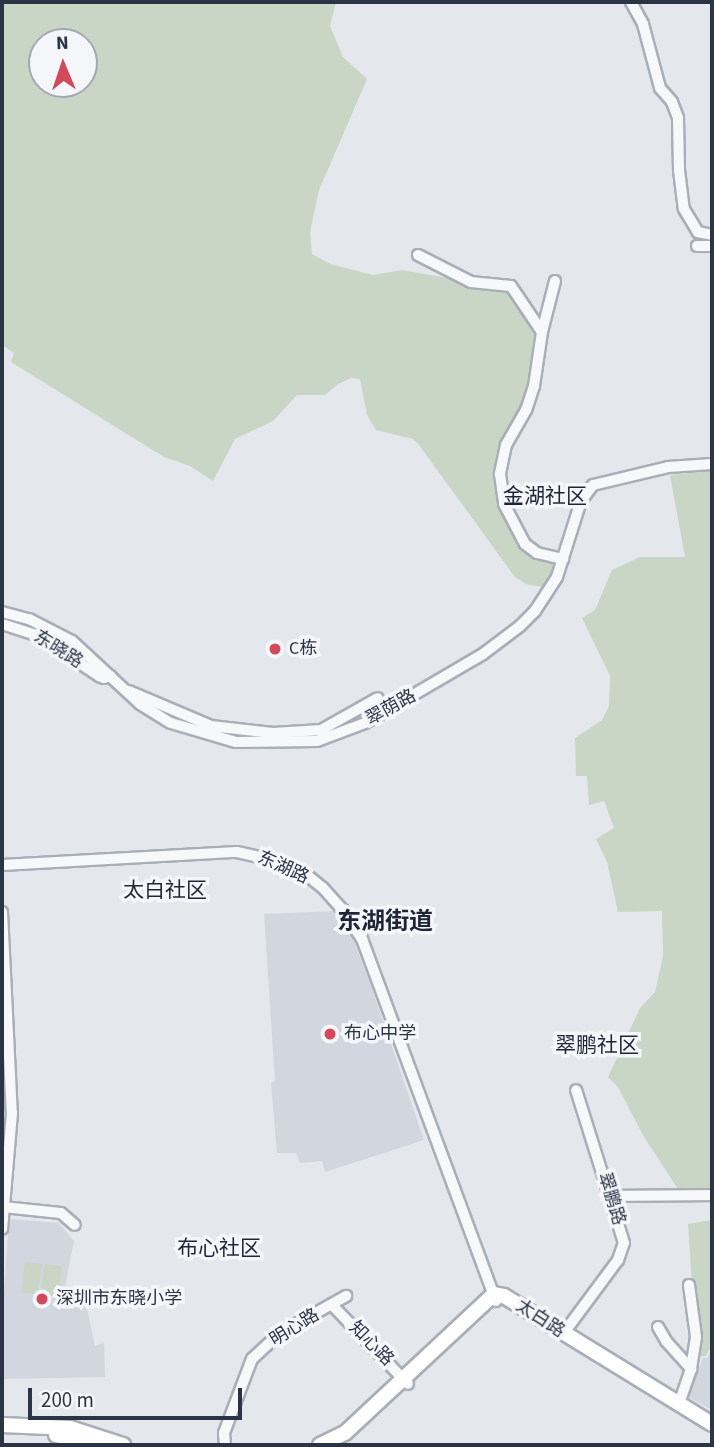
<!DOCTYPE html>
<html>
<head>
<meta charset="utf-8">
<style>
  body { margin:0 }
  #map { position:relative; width:714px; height:1447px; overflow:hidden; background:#e4e7ec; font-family:"Source Sans 3","Noto Sans SC",sans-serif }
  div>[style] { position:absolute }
  .built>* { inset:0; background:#d2d6de }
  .green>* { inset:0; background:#c9d6c5; transform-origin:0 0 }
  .roads { filter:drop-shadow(2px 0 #a9aeb7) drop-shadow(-2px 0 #a9aeb7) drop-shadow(0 2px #a9aeb7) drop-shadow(0 -2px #a9aeb7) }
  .minor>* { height:10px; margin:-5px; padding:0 5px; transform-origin:5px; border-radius:5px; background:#f7f8fa }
  .major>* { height:14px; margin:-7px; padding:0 7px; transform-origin:7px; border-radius:7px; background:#fff }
  .dots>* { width:19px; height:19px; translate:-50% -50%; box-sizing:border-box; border:4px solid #f4f6f9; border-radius:50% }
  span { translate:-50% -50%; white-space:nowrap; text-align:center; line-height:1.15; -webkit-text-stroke:7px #f4f6f9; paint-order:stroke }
  .poi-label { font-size:18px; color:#2b3445 }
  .left { translate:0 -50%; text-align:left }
  .street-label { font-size:18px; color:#2b3445 }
  .quarter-label { font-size:21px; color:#1d2536 }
  .district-label { font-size:24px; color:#1d2536; font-weight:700 }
  .frame { position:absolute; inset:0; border:4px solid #2b3445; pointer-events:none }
  .north { position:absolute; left:28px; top:28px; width:70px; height:70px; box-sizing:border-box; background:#f4f6f9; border:2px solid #a4a8b1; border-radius:50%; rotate:358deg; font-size:19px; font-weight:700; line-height:28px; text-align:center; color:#2b3445 }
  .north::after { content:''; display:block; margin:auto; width:24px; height:32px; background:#d1495b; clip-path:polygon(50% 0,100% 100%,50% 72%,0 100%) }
  .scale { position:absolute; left:28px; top:1388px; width:214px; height:32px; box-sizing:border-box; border:4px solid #2b3445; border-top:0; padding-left:9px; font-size:21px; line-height:24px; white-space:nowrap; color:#2b3445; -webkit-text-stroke:5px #f4f6f9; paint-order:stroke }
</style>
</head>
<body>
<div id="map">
  <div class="built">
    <div style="clip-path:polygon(337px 911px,350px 931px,371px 986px,424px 1140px,325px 1172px,322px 1161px,300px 1163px,296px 1153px,277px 1153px,271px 1083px,275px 1081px,264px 914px)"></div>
    <div style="clip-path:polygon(9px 1219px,59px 1223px,74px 1241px,65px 1286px,81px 1287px,78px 1298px,85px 1299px,95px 1346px,104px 1343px,105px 1377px,2px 1379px,2px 1322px)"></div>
    <div style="clip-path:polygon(712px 1349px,712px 1410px,688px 1397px,703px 1358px,707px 1358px)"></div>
  </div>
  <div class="green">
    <div style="clip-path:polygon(evenodd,2px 2px,336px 2px,330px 26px,343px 57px,367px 79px,319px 190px,310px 232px,312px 254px,330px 264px,373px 275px,402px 270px,481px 284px,506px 283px,542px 332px,534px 386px,510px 437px,500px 474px,519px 536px,557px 559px,551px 576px,542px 587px,526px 584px,515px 577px,419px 445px,413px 439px,376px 430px,367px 415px,360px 379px,351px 378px,338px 384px,325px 395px,297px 395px,273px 421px,235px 439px,213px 481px,190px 466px,164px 457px,11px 362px,14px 353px,2px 345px,2px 2px,42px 42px,84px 42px,84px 84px,42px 84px,42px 42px)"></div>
    <div style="clip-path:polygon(712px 471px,712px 1191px,680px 1192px,644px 1137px,618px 1087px,608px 1077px,640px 1008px,655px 992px,663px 956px,662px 911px,618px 912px,607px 862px,596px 839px,614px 828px,604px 801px,589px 805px,587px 776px,576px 776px,575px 738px,602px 720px,609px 706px,610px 676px,582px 618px,595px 610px,612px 570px,640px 557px,685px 557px,670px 475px)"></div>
    <div style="clip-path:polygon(712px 1220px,712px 1345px,706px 1356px,697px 1357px,688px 1224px)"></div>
    <div style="left:25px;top:1262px;width:17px;height:31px;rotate:7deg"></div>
    <div style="left:44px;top:1264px;width:18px;height:31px;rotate:6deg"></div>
  </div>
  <div class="roads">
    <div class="minor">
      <div style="left:631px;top:2px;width:25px;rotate:61deg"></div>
      <div style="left:643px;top:24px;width:66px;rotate:75.1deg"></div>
      <div style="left:660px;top:88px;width:18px;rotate:49deg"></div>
      <div style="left:672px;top:102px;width:17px;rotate:69deg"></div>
      <div style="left:678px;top:118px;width:52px;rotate:88.9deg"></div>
      <div style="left:679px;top:170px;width:39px;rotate:83deg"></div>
      <div style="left:684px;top:209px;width:27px;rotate:59deg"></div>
      <div style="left:698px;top:232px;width:14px;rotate:12deg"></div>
      <div style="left:697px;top:246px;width:15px"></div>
      <div style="left:418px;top:255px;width:59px;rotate:27deg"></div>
      <div style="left:471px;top:282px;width:40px;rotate:5.7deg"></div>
      <div style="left:511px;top:286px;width:55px;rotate:56deg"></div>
      <div style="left:555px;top:281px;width:53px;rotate:104.3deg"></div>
      <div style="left:542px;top:332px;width:55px;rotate:98.4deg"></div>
      <div style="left:534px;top:386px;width:25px;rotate:108deg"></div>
      <div style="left:526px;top:410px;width:40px;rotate:119.7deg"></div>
      <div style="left:506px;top:445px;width:30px;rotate:102deg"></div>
      <div style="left:500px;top:474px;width:30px;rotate:82deg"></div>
      <div style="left:504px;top:504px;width:45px;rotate:62.3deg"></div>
      <div style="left:525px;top:544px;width:15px;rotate:37deg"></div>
      <div style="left:537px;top:553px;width:27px;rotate:13deg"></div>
      <div style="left:2px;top:612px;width:28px;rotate:15deg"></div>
      <div style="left:29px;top:619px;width:48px;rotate:27.1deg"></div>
      <div style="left:72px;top:641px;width:93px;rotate:42.8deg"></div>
      <div style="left:140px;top:704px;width:36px;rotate:32deg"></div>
      <div style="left:171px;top:723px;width:68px;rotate:16.3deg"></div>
      <div style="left:236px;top:742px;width:81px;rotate:-0.7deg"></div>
      <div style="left:317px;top:741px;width:51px;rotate:-20.6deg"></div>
      <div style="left:365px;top:723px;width:137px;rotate:-30.3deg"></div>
      <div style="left:483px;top:654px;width:46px;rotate:-37.1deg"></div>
      <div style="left:520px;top:626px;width:21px;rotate:-45deg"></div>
      <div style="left:535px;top:611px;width:40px;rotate:-57.1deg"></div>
      <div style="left:557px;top:577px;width:80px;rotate:-72.5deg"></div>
      <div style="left:581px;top:501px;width:20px;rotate:-53deg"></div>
      <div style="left:593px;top:485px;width:77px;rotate:-13.5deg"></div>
      <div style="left:668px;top:467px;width:44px;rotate:-3.9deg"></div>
      <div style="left:2px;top:624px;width:39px;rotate:18deg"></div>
      <div style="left:39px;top:636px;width:72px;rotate:33.7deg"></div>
      <div style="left:99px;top:676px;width:5px;rotate:22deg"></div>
      <div style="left:104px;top:678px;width:7px;rotate:-16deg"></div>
      <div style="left:129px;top:691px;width:89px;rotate:23.1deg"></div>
      <div style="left:211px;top:726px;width:62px;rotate:6.4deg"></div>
      <div style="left:273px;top:733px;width:48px;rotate:-3.6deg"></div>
      <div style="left:321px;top:730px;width:65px;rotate:-29.3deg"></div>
      <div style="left:2px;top:865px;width:235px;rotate:-3.2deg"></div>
      <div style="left:237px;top:852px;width:42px;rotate:12.4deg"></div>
      <div style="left:278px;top:861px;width:34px;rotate:27deg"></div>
      <div style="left:308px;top:876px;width:19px;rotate:39deg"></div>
      <div style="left:323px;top:888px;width:30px;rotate:48deg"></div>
      <div style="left:343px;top:910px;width:35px;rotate:57deg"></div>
      <div style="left:362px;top:939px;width:386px;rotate:69.7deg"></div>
      <div style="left:2px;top:912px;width:201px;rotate:87.2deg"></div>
      <div style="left:12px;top:1113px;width:116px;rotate:94.9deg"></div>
      <div style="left:611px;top:1196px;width:101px;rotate:-0.6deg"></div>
      <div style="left:3px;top:1207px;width:58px;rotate:5.9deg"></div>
      <div style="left:61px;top:1213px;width:18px;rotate:41deg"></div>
      <div style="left:689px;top:1285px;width:52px;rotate:82.3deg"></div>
      <div style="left:696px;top:1337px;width:32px;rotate:99deg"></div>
      <div style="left:333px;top:1306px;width:108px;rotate:46.1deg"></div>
      <div style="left:658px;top:1327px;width:16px;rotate:60deg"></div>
      <div style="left:666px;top:1341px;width:38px;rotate:48deg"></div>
      <div style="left:691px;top:1369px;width:37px;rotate:109deg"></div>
      <div style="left:563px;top:1334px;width:92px;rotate:-53.4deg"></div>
      <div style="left:618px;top:1260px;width:18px;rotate:-71deg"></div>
      <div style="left:624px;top:1243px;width:160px;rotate:-107.4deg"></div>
      <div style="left:225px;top:1445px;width:12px;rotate:-95deg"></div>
      <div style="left:224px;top:1433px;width:79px;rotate:-69.3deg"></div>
      <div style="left:252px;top:1359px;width:38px;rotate:-43deg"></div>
      <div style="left:280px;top:1333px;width:76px;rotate:-29.3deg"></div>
    </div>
    <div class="major">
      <div style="left:2px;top:1425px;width:68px;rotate:2.5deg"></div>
      <div style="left:70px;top:1428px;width:56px;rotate:17.8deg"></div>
      <div style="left:56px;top:1435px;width:41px;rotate:14deg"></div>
      <div style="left:320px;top:1445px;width:28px;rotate:-26deg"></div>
      <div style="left:345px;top:1433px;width:204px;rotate:-43deg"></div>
      <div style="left:494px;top:1294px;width:10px;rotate:11deg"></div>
      <div style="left:504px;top:1296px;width:244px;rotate:31.6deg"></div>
    </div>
  </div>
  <div class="dots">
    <div style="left:275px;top:649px;background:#d1495b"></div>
    <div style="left:330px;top:1034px;background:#d1495b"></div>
    <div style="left:42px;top:1299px;background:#d1495b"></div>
  </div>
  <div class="poi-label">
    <span class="left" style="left:289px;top:649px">C栋</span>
    <span class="left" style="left:344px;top:1034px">布心中学</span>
    <span class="left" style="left:56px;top:1299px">深圳市东晓小学</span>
  </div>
  <div class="street-label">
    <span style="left:58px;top:650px;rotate:32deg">东晓路</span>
    <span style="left:391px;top:708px;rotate:-29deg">翠荫路</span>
    <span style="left:283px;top:868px;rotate:24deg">东湖路</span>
    <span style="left:611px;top:1199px;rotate:73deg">翠鹏路</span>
    <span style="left:540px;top:1319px;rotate:33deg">太白路</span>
    <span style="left:295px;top:1328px;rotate:-32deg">明心路</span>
    <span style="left:371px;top:1344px;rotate:45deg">知心路</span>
  </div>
  <div class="quarter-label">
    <span style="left:545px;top:496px">金湖社区</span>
    <span style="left:165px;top:890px">太白社区</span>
    <span style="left:597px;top:1045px">翠鹏社区</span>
    <span style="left:219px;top:1248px">布心社区</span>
  </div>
  <div class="district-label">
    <span style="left:385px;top:922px">东湖街道</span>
  </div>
  <div class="frame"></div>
  <div class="north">N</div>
  <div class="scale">200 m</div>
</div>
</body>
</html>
